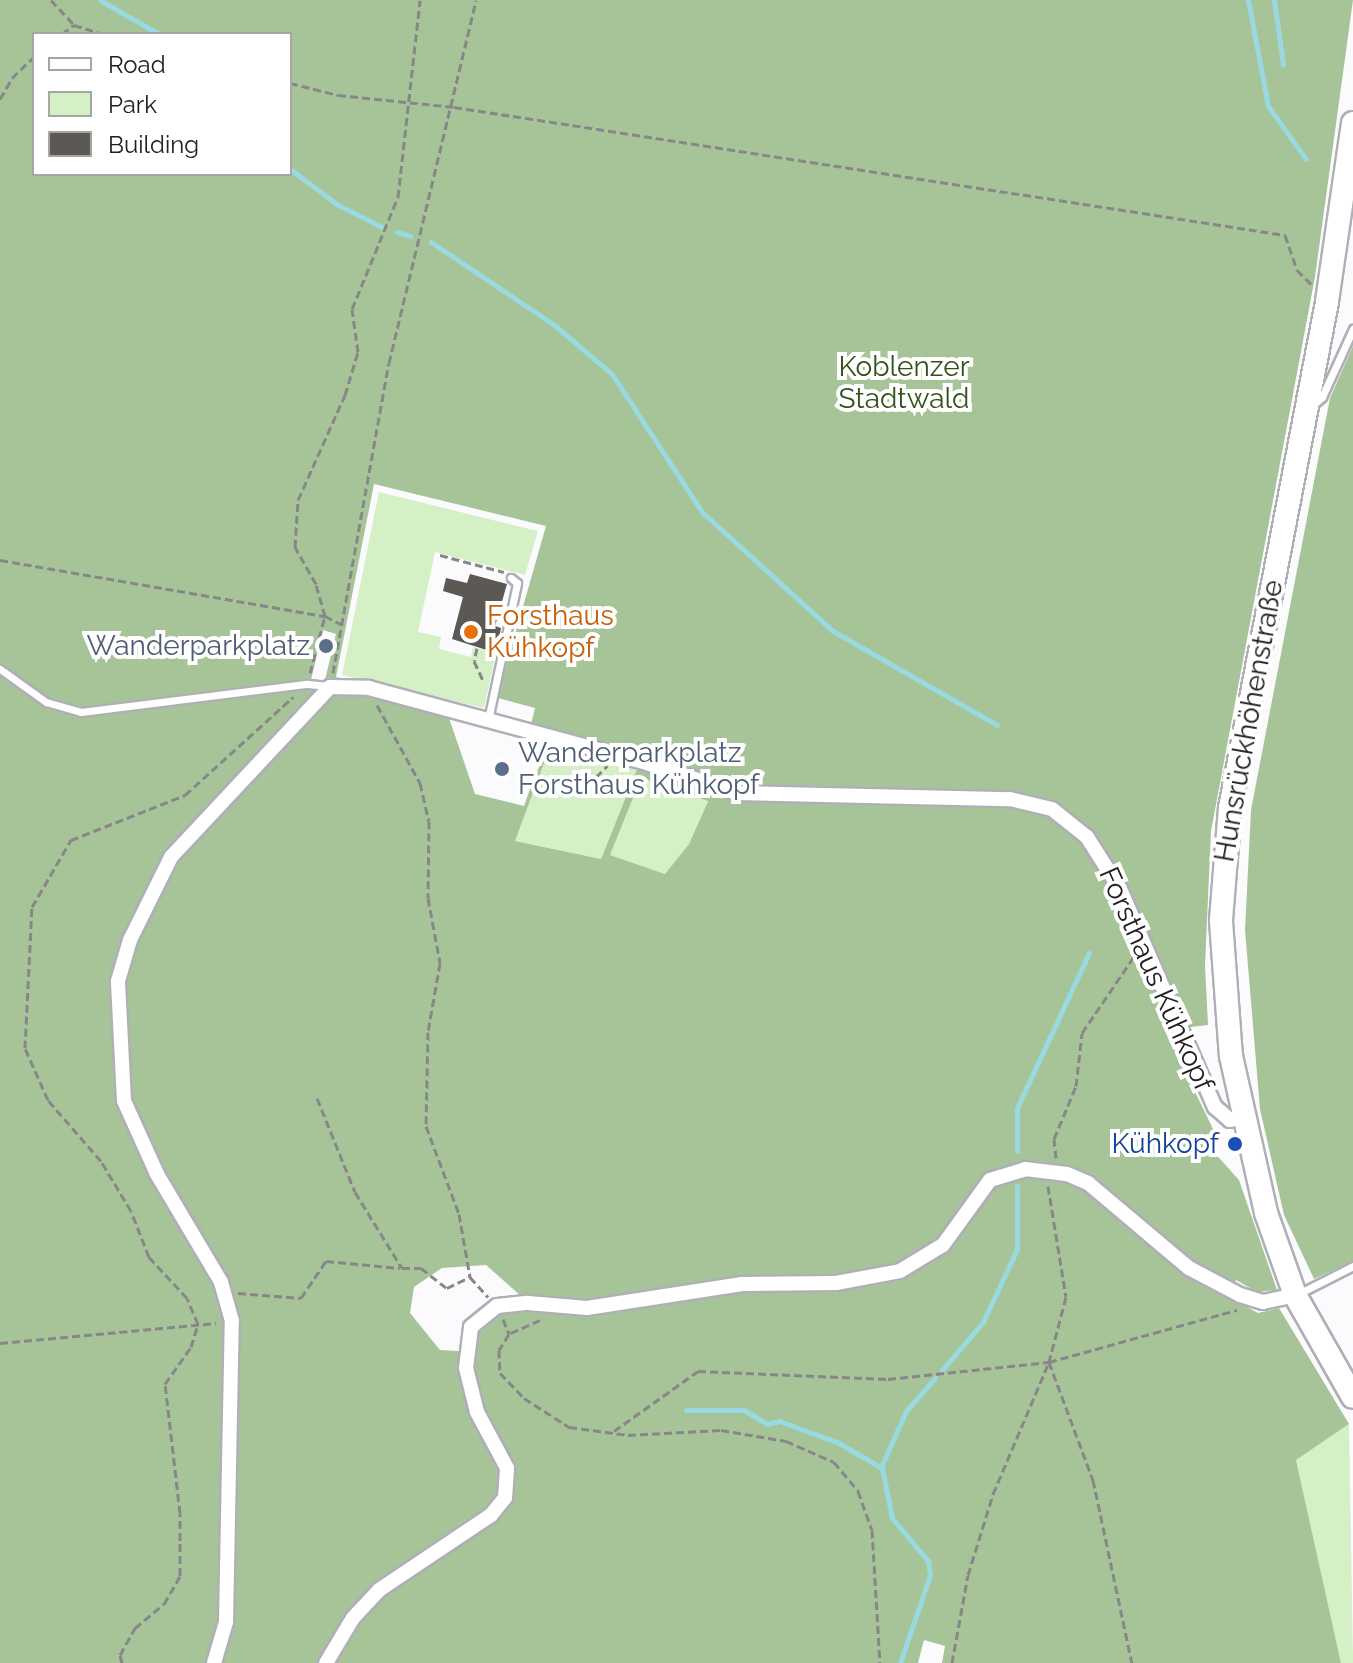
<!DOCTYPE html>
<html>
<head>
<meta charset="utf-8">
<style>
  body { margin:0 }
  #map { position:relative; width:1353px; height:1663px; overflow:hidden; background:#fbfbfe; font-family:Raleway,sans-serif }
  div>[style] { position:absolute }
  .green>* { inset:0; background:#d4f0c4 }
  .forest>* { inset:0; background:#a7c398 }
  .stream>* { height:5px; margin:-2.5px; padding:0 2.5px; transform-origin:2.5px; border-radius:2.5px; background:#99dae1 }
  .building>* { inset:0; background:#5c5853 }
  .path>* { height:3px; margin-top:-1.5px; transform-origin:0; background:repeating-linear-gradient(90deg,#87878a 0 8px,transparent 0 12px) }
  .roads { filter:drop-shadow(2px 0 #afb0b7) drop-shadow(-2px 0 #afb0b7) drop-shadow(0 2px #afb0b7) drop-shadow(0 -2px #afb0b7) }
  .service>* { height:7px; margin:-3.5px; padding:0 3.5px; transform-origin:3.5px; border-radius:3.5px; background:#fff }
  .minor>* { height:14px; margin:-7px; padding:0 7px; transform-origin:7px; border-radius:7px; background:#fff }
  .primary>* { height:22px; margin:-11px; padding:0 11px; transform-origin:11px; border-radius:11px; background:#fff }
  .dots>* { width:22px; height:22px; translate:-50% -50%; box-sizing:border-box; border:4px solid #fff; border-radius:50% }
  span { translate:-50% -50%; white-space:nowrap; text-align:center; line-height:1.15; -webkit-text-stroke:8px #fff; paint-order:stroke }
  .park-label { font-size:28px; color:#315318 }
  .food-label { font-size:28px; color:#c56008 }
  .left { translate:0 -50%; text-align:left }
  .service-label { font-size:28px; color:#4e5e75 }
  .right { translate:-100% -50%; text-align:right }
  .street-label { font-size:28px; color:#202023 }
  .transit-label { font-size:28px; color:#164399 }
  .legend { position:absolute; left:32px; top:32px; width:260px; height:144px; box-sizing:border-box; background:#fff; border:2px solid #a6a6a7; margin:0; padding:10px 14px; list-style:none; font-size:24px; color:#202023 }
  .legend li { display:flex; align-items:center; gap:16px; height:40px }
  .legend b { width:40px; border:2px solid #a6a6a7 }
</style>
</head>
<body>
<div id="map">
  <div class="green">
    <div style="clip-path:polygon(379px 492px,538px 531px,525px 575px,435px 552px,418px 632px,441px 637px,439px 649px,471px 657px,473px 647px,496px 653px,484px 708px,342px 675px)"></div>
    <div style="clip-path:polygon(550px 747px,637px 768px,601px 859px,515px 841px)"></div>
    <div style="clip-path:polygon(641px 777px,708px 800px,689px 844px,665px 874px,610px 855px)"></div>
    <div style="clip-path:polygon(1349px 1424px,1353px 1663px,1341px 1663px,1296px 1460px)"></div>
  </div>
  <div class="forest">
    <div style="clip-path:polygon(evenodd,0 0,1353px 0,1315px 277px,1211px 831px,1205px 966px,1208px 1025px,1165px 1030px,1214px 1131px,1212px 1150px,1239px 1180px,1277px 1290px,1257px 1292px,1236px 1280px,1227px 1296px,1258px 1313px,1279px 1308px,1349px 1424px,1296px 1460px,1341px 1663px,942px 1663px,945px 1646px,924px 1640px,918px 1663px,0 1663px,0 0,34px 34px,290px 34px,290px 174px,34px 174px,34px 34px,0 0,374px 484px,546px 526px,492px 715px,336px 677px,374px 484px,0 0,323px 630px,336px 634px,324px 684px,311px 680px,323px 630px,0 0,498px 698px,535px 708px,530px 728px,493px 718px,498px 698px,0 0,449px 718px,546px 743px,524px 806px,475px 794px,449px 718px,0 0,550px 747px,637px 769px,601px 859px,515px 841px,550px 747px,0 0,641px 778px,708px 801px,689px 844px,665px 874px,610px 855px,641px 778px,0 0,486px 1265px,521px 1296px,478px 1311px,467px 1325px,459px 1351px,440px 1350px,410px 1313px,414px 1287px,442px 1268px,486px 1265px)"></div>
    <div style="clip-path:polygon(1353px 346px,1353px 1261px,1314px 1279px,1284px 1215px,1260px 1109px,1245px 930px,1251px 810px,1330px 398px)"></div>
  </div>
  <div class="stream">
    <div style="left:100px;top:0;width:68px;rotate:30deg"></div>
    <div style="left:1248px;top:0;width:108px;rotate:79.3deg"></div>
    <div style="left:1268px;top:106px;width:65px;rotate:54.4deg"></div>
    <div style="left:1274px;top:0;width:65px;rotate:82deg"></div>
    <div style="left:290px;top:169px;width:60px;rotate:36.9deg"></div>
    <div style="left:338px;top:205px;width:49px;rotate:26.6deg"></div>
    <div style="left:397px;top:232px;width:14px;rotate:17deg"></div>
    <div style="left:431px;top:242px;width:147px;rotate:33.9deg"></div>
    <div style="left:553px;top:324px;width:77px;rotate:40.3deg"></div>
    <div style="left:612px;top:374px;width:165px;rotate:56.9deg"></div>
    <div style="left:702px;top:512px;width:177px;rotate:42.3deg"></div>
    <div style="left:833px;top:631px;width:189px;rotate:29.8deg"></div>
    <div style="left:1017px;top:1151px;width:43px;rotate:-90deg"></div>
    <div style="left:1017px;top:1108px;width:171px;rotate:-65.1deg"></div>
    <div style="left:942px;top:1370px;width:63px;rotate:-49.5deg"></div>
    <div style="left:983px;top:1322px;width:81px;rotate:-65deg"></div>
    <div style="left:1017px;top:1249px;width:63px;rotate:-90deg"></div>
    <div style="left:686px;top:1410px;width:58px"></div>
    <div style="left:744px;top:1410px;width:27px;rotate:31deg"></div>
    <div style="left:767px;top:1424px;width:12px;rotate:-14deg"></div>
    <div style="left:779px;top:1421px;width:62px;rotate:19.9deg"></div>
    <div style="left:837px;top:1442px;width:52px;rotate:30deg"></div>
    <div style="left:882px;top:1468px;width:51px;rotate:78.7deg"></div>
    <div style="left:892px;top:1518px;width:56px;rotate:50.1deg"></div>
    <div style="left:928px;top:1561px;width:14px;rotate:82deg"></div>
    <div style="left:930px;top:1575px;width:93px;rotate:108.8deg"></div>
    <div style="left:881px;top:1467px;width:61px;rotate:-65.9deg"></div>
    <div style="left:906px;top:1411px;width:44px;rotate:-48.7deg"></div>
  </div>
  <div class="building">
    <div style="clip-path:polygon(470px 574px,507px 584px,495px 626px,501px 628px,496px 653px,452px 639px,463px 597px,443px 591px,446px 578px,467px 583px)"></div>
  </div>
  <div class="path">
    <div style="left:51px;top:0;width:34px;rotate:47deg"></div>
    <div style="left:74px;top:25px;width:31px;rotate:17deg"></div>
    <div style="left:62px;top:34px;width:15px;rotate:-37deg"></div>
    <div style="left:290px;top:83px;width:49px;rotate:14deg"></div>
    <div style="left:338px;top:95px;width:117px;rotate:5.9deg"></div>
    <div style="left:454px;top:107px;width:841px;rotate:8.76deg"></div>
    <div style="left:1285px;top:235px;width:37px;rotate:71deg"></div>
    <div style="left:1297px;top:270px;width:20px;rotate:45deg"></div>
    <div style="left:0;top:99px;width:24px;rotate:-60deg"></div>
    <div style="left:12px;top:78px;width:30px;rotate:-44deg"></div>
    <div style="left:440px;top:555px;width:66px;rotate:14.9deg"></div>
    <div style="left:0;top:560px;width:330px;rotate:9.8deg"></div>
    <div style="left:325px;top:616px;width:18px;rotate:27deg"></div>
    <div style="left:477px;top:648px;width:13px;rotate:103deg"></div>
    <div style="left:474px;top:661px;width:23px;rotate:65deg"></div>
    <div style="left:310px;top:673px;width:59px;rotate:-75.3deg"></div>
    <div style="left:325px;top:616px;width:33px;rotate:-106deg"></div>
    <div style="left:316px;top:584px;width:43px;rotate:-119.6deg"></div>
    <div style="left:295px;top:547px;width:47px;rotate:-86.3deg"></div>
    <div style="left:298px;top:500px;width:115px;rotate:-65.9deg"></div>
    <div style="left:345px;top:395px;width:45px;rotate:-73.2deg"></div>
    <div style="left:358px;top:352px;width:43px;rotate:-97.9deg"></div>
    <div style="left:352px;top:309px;width:121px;rotate:-67.7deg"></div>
    <div style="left:398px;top:197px;width:198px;rotate:-83.6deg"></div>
    <div style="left:333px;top:673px;width:315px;rotate:-79.8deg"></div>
    <div style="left:389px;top:363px;width:373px;rotate:-76.5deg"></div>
    <div style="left:377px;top:705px;width:89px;rotate:61.1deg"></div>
    <div style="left:420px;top:783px;width:39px;rotate:77deg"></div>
    <div style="left:429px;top:821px;width:77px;rotate:90.7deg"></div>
    <div style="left:428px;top:898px;width:66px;rotate:79.5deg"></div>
    <div style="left:440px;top:963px;width:70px;rotate:99.9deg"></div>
    <div style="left:428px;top:1032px;width:94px;rotate:91.2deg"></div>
    <div style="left:426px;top:1126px;width:94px;rotate:69.4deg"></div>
    <div style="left:459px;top:1214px;width:64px;rotate:80.1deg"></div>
    <div style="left:470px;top:1277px;width:27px;rotate:48deg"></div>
    <div style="left:596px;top:777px;width:16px;rotate:-45deg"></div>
    <div style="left:317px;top:1098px;width:101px;rotate:68deg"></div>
    <div style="left:355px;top:1192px;width:89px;rotate:58.3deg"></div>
    <div style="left:402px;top:1268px;width:19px"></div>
    <div style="left:421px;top:1268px;width:33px;rotate:38deg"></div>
    <div style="left:447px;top:1288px;width:25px;rotate:-26deg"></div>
    <div style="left:1056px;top:1158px;width:19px;rotate:-96deg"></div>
    <div style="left:1054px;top:1139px;width:57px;rotate:-67.5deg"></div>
    <div style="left:1076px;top:1086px;width:53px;rotate:-83.5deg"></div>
    <div style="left:1082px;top:1033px;width:94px;rotate:-55.8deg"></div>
    <div style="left:1048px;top:1186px;width:112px;rotate:80.8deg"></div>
    <div style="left:1066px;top:1297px;width:67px;rotate:104.7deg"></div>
    <div style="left:1049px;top:1362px;width:126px;rotate:69.6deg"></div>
    <div style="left:1093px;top:1480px;width:187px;rotate:78deg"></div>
    <div style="left:238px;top:1293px;width:63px;rotate:4.5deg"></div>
    <div style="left:301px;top:1298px;width:45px;rotate:-56deg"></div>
    <div style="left:326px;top:1261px;width:74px;rotate:5.4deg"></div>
    <div style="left:503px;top:1319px;width:16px;rotate:68deg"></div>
    <div style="left:540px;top:1320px;width:34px;rotate:156deg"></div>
    <div style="left:509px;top:1334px;width:19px;rotate:122deg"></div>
    <div style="left:499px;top:1350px;width:23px;rotate:88deg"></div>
    <div style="left:500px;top:1373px;width:35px;rotate:46deg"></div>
    <div style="left:524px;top:1398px;width:54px;rotate:32.8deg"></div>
    <div style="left:569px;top:1427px;width:60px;rotate:7.7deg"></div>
    <div style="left:628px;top:1435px;width:93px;rotate:-3.1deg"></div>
    <div style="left:721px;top:1430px;width:66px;rotate:9.6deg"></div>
    <div style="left:786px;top:1441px;width:52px;rotate:23.6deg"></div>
    <div style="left:834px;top:1462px;width:38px;rotate:50deg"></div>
    <div style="left:858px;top:1491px;width:41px;rotate:70.3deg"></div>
    <div style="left:872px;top:1530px;width:133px;rotate:86.6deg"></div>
    <div style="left:0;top:1343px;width:217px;rotate:-5.3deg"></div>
    <div style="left:614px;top:1431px;width:103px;rotate:-35.5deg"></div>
    <div style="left:698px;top:1371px;width:190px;rotate:2.4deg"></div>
    <div style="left:888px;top:1379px;width:162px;rotate:-6deg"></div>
    <div style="left:122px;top:1663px;width:8px;rotate:-104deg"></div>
    <div style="left:120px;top:1655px;width:31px;rotate:-61deg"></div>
    <div style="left:135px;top:1628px;width:38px;rotate:-40deg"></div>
    <div style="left:164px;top:1604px;width:32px;rotate:-60deg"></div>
    <div style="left:180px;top:1576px;width:63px;rotate:-90deg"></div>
    <div style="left:180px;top:1513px;width:130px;rotate:-96.6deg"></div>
    <div style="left:165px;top:1384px;width:45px;rotate:-54.9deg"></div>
    <div style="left:191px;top:1347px;width:24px;rotate:-73deg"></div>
    <div style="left:198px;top:1324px;width:28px;rotate:-113deg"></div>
    <div style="left:187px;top:1298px;width:56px;rotate:-132.8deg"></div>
    <div style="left:149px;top:1257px;width:49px;rotate:-111.4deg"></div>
    <div style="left:131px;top:1211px;width:58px;rotate:-121deg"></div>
    <div style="left:101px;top:1161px;width:81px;rotate:-131deg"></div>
    <div style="left:48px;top:1100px;width:57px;rotate:-113.9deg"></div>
    <div style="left:25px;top:1048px;width:141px;rotate:-87.2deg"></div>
    <div style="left:32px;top:907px;width:78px;rotate:-59.8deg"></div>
    <div style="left:71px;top:840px;width:123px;rotate:-21.5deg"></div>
    <div style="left:185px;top:795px;width:146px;rotate:-42.2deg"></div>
    <div style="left:952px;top:1663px;width:89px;rotate:-79.7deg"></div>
    <div style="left:968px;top:1575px;width:85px;rotate:-72.8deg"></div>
    <div style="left:993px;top:1494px;width:143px;rotate:-67deg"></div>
    <div style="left:1049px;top:1362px;width:195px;rotate:-15.5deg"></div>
  </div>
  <div class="roads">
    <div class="service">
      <div style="left:1314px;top:404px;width:11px;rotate:-41deg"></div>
      <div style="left:1322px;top:397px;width:75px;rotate:-65.5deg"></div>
      <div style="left:0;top:669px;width:57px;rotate:35.7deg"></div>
      <div style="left:46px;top:702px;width:36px;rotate:16deg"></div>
      <div style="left:81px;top:712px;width:228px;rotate:-7.1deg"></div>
      <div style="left:307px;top:684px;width:21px;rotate:5deg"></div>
      <div style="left:488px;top:720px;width:140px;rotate:-78deg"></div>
      <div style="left:517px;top:583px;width:8px;rotate:-140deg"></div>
      <div style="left:1298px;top:1294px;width:62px;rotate:-27deg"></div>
    </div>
    <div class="minor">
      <div style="left:214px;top:1663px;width:43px;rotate:-73.7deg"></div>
      <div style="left:226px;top:1622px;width:301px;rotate:-88.9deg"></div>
      <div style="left:232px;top:1321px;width:41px;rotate:-105.8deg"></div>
      <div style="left:221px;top:1282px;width:126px;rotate:-120.7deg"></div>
      <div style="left:157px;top:1174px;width:80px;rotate:-114.3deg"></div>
      <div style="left:124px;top:1101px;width:120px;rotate:-92.9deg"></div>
      <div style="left:118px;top:981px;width:43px;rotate:-73.7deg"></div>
      <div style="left:130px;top:940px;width:93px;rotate:-63.7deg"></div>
      <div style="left:171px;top:857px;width:233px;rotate:-46.9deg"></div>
      <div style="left:330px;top:687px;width:39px;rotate:1deg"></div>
      <div style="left:369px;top:688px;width:288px;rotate:15.1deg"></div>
      <div style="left:647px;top:763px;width:94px;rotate:18.6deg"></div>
      <div style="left:736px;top:793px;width:274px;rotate:1.3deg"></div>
      <div style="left:1010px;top:799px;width:43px;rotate:13.4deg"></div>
      <div style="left:1052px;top:809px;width:45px;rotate:38.7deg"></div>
      <div style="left:1087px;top:837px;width:62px;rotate:57.6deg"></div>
      <div style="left:1120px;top:889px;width:238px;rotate:66.5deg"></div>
      <div style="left:1215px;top:1107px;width:20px;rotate:41deg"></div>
      <div style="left:1230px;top:1120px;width:13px;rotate:-13deg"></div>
      <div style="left:326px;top:1663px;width:52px;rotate:-59deg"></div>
      <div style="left:353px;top:1618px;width:38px;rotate:-47deg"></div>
      <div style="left:379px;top:1590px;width:135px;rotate:-33.8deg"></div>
      <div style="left:491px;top:1515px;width:22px;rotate:-51deg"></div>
      <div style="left:505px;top:1498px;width:30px;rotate:-86deg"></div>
      <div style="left:507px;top:1468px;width:64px;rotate:-118.2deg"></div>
      <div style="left:477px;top:1412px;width:45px;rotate:-104deg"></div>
      <div style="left:466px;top:1368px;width:41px;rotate:-83deg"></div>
      <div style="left:471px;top:1327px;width:33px;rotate:-39deg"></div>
      <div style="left:497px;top:1306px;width:31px;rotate:-6deg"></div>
      <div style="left:528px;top:1303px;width:59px;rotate:4.8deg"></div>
      <div style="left:587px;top:1308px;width:157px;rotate:-8.8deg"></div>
      <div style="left:742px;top:1284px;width:94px;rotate:-0.6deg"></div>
      <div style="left:836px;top:1283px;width:65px;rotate:-10.6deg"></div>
      <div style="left:900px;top:1271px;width:50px;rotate:-31.2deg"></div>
      <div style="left:943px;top:1245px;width:80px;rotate:-54.1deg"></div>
      <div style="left:990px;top:1180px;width:37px;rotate:-17deg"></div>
      <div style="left:1025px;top:1169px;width:42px;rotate:6.8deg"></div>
      <div style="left:1067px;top:1174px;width:23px;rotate:23deg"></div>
      <div style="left:1088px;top:1183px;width:132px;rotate:40.1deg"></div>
      <div style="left:1189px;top:1268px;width:58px;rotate:27.9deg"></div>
      <div style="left:1240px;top:1295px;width:24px;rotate:17deg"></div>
      <div style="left:1263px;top:1302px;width:33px;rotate:-12deg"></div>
    </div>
    <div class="primary">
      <div style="left:1353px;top:123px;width:181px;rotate:98.3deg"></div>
      <div style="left:1327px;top:302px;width:515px;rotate:100.85deg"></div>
      <div style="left:1230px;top:808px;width:113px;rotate:94.6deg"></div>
      <div style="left:1221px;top:921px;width:135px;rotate:85.8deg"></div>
      <div style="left:1231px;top:1056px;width:161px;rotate:77.4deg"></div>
      <div style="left:1266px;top:1213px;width:87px;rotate:70.5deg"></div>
      <div style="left:1295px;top:1295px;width:117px;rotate:60.4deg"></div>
    </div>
  </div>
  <div class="dots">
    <div style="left:471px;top:632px;background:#e8710a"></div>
    <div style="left:326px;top:646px;background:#5c6f8a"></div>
    <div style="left:502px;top:769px;background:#5c6f8a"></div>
    <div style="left:1235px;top:1144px;background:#1a4fb4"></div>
  </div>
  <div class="park-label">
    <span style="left:904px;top:383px">Koblenzer<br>Stadtwald</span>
  </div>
  <div class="food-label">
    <span class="left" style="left:487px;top:632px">Forsthaus<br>Kühkopf</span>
  </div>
  <div class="service-label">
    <span class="right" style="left:310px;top:646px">Wanderparkplatz</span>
    <span class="left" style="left:518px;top:769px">Wanderparkplatz<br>Forsthaus Kühkopf</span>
  </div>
  <div class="street-label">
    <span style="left:1249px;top:721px;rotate:-80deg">Hunsrückhöhenstraße</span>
    <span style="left:1156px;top:979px;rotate:66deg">Forsthaus Kühkopf</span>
  </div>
  <div class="transit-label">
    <span class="right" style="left:1219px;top:1144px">Kühkopf</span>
  </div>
  <ul class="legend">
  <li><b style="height:10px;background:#fff"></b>Road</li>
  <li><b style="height:22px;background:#d4f0c4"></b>Park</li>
  <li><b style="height:22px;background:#5c5853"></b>Building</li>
  </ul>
</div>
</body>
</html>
